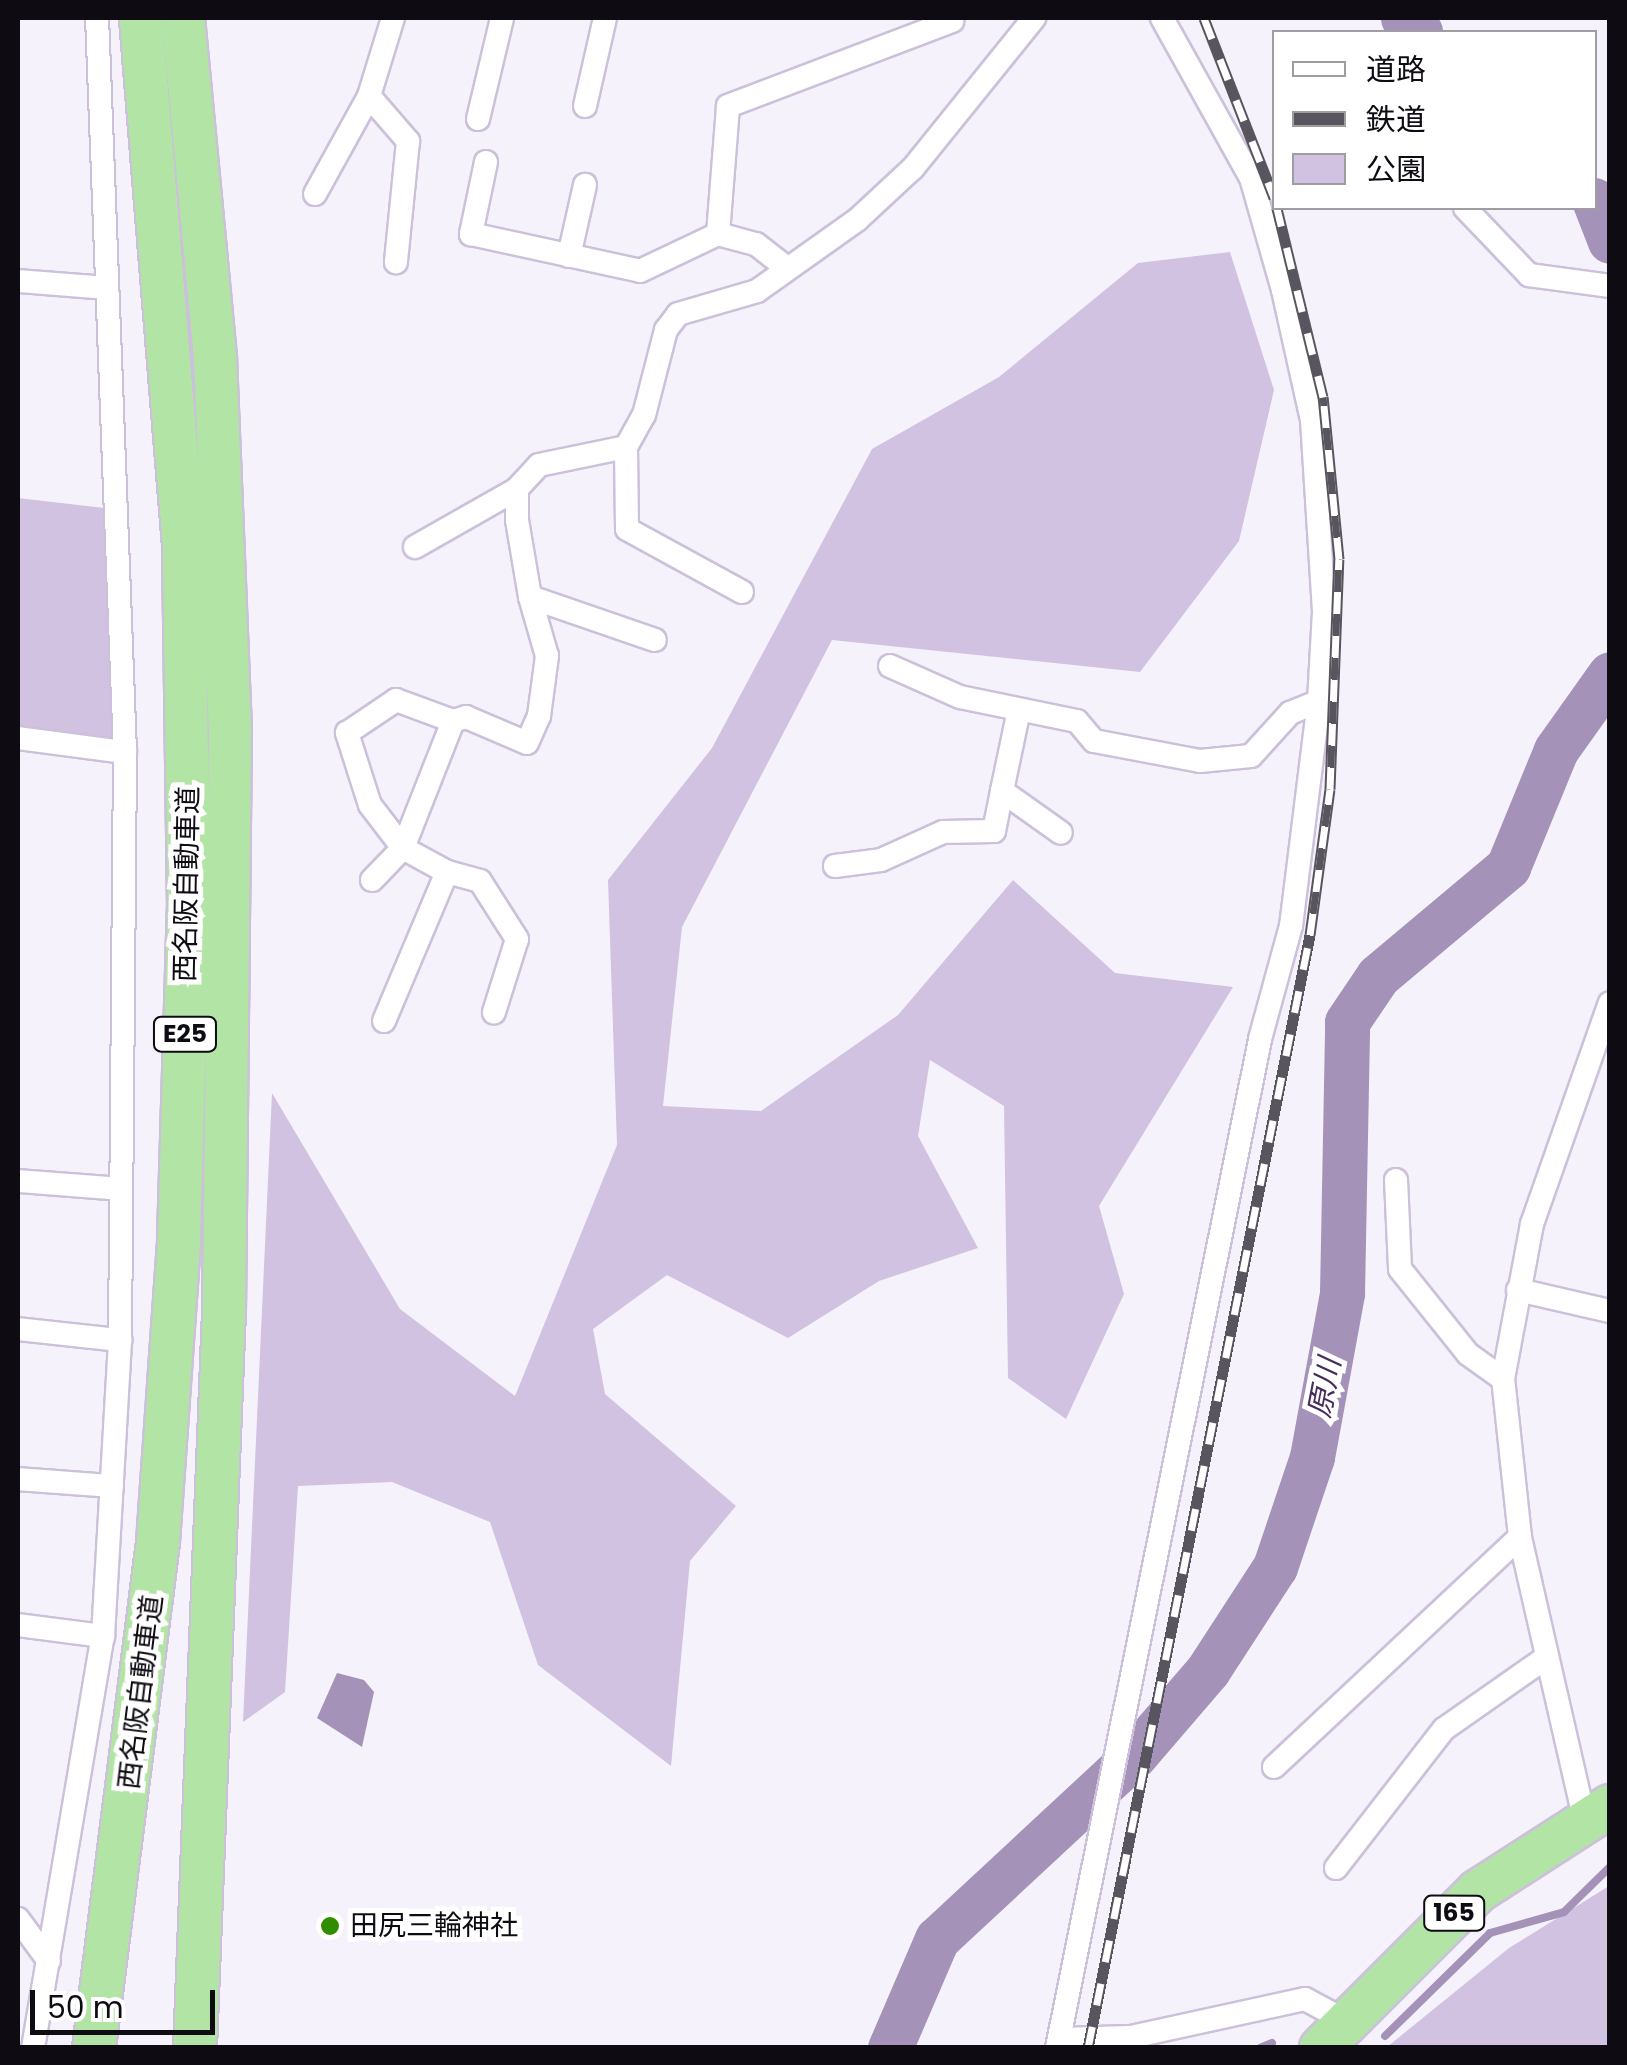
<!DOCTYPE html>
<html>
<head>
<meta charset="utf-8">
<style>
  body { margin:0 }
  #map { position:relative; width:1627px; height:2065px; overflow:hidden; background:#f6f2fc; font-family:Poppins,"Noto Sans JP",sans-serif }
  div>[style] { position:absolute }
  .green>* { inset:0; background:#d0c2e0 }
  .water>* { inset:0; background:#a492b8 }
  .stream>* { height:8px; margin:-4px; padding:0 4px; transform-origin:4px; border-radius:4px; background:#a492b8 }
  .river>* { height:45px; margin:-22.5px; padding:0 22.5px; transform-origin:22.5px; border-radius:22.5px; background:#a492b8 }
  .roads { filter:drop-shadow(2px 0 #ccc0da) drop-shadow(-2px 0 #ccc0da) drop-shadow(0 2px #ccc0da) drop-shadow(0 -2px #ccc0da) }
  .street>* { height:22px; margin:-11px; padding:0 11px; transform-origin:11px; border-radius:11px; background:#fff }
  .highway>* { height:42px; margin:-21px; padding:0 21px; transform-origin:21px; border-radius:21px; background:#b2e5a5 }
  .rail>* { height:11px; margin-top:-5.5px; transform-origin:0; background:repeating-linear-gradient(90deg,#fff 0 22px,#59555e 0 44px); box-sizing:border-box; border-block:2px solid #59555e }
  .dots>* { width:28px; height:28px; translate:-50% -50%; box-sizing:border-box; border:5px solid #fff; border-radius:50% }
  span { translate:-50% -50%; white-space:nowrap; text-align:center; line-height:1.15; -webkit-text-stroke:10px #fff; paint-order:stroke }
  .shield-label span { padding:2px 8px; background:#fff; border:2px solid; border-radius:8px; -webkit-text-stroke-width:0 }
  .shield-label { font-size:25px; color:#0f0b13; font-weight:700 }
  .street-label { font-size:28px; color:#0f0b13 }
  .poi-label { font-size:28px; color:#0f0b13 }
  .left { translate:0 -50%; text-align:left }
  .water-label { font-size:30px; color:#462b5d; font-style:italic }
  .frame { position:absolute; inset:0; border:20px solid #0f0b13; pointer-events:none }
  .legend { position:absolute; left:1272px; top:30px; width:325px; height:180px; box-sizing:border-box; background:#fff; border:2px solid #9f9da1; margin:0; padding:12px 18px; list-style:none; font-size:30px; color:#0f0b13 }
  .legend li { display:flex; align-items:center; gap:20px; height:50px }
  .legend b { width:50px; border:2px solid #9f9da1 }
  .scale { position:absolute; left:30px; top:1990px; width:185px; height:45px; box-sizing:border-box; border:5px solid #0f0b13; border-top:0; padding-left:12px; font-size:30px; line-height:35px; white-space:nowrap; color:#0f0b13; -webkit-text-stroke:8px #fff; paint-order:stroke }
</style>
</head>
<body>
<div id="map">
  <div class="green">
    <div style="clip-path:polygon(1230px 252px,1274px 390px,1239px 541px,1140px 672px,832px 640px,682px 927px,663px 1106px,761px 1111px,898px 1015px,1013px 880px,1115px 973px,1233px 987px,1099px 1206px,1124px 1294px,1066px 1419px,1008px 1378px,1004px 1106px,930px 1060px,918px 1136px,978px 1248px,879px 1281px,788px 1338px,667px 1275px,593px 1329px,605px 1394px,736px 1506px,690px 1561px,671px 1766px,538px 1665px,490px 1522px,392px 1482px,298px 1486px,285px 1692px,243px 1722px,272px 1093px,400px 1309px,515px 1396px,617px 1145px,608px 880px,712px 748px,872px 449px,999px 377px,1138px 263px)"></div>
    <div style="clip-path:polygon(18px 498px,104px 508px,112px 741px,18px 729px)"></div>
    <div style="clip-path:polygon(1609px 1886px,1609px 2047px,1387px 2047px,1509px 1948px)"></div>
  </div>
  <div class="water">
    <div style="clip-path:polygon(337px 1673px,364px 1680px,374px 1692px,362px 1747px,317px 1718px)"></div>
  </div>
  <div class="stream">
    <div style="left:1385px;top:2036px;width:147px;rotate:-44.4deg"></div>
    <div style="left:1490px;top:1933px;width:77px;rotate:-15.8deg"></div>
    <div style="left:1564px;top:1912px;width:64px;rotate:-44.4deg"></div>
    <div style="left:1260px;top:2048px;width:13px;rotate:-23deg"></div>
  </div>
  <div class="river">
    <div style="left:1403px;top:18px;width:22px;rotate:39deg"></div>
    <div style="left:1594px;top:200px;width:44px;rotate:68.7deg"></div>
    <div style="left:890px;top:2048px;width:119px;rotate:-66.7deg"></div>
    <div style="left:937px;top:1939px;width:270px;rotate:-42.9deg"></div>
    <div style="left:1135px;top:1755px;width:112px;rotate:-49.3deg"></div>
    <div style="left:1208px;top:1670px;width:123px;rotate:-57deg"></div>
    <div style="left:1275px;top:1567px;width:116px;rotate:-71.4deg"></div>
    <div style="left:1312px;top:1457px;width:167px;rotate:-79.6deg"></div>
    <div style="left:1342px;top:1293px;width:271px;rotate:-88.9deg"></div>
    <div style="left:1347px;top:1022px;width:55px;rotate:-56deg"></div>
    <div style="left:1378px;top:976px;width:170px;rotate:-40deg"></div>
    <div style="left:1508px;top:867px;width:126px;rotate:-67.7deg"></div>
    <div style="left:1556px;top:750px;width:93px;rotate:-54.6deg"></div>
  </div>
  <div class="roads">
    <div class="street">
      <div style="left:369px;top:96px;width:60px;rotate:49.1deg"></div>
      <div style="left:408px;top:141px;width:122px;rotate:95.7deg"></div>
      <div style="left:585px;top:106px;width:90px;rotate:-77.2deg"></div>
      <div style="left:478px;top:119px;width:104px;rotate:-76.6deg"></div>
      <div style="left:486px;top:162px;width:74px;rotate:101.8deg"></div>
      <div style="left:471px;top:234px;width:173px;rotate:12.3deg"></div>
      <div style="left:640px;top:271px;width:86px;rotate:-25.4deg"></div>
      <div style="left:718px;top:234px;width:39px;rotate:15deg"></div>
      <div style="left:756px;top:244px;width:37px;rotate:38deg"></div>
      <div style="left:315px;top:194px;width:112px;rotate:-61.1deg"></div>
      <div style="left:369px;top:96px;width:82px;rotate:-72.9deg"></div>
      <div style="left:1465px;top:208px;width:93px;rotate:46.3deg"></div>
      <div style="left:1529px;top:275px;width:82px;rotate:7.7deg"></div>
      <div style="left:718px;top:234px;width:128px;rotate:-85.5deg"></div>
      <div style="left:728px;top:106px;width:240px;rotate:-20.8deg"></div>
      <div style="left:569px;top:256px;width:73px;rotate:-77.3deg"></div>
      <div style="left:18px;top:281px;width:88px;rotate:4.5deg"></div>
      <div style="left:626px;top:447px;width:89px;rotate:168.3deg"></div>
      <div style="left:539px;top:465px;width:33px;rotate:133deg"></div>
      <div style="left:517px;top:489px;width:31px;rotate:90deg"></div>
      <div style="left:517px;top:520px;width:78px;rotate:80.4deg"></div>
      <div style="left:530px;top:597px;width:132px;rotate:19deg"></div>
      <div style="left:415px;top:547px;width:117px;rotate:-29.6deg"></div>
      <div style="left:742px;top:592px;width:131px;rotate:-151.3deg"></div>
      <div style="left:627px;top:529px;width:82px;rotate:-90.7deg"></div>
      <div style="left:626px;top:447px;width:37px;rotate:-61deg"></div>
      <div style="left:644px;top:415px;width:88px;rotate:-75.5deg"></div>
      <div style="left:666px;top:330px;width:20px;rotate:-53deg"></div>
      <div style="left:678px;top:314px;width:82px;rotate:-16.2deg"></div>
      <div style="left:757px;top:291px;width:123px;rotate:-35.4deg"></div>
      <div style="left:857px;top:220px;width:76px;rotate:-42.9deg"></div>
      <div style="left:913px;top:168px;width:193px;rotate:-51.1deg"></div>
      <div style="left:890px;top:666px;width:77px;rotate:23.9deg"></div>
      <div style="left:960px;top:697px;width:119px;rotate:11.6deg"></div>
      <div style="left:1077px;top:721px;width:26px;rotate:50deg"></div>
      <div style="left:1094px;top:741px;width:108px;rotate:10.7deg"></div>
      <div style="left:1200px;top:761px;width:51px;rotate:-5.6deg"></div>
      <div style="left:1251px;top:756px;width:58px;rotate:-47.8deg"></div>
      <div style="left:1290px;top:713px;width:31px;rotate:-22deg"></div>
      <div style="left:1019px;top:710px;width:83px;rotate:101.9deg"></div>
      <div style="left:1002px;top:791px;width:72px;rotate:35.4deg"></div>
      <div style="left:18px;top:738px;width:108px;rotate:7.5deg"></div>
      <div style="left:835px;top:866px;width:46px;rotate:-7.4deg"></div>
      <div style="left:881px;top:860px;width:68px;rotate:-24.3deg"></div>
      <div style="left:943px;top:832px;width:51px;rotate:-1.1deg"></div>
      <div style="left:994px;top:831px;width:41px;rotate:-78.7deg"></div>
      <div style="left:447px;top:872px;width:34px;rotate:15deg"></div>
      <div style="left:480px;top:881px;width:69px;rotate:57.5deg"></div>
      <div style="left:517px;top:939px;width:77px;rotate:107.5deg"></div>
      <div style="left:372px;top:880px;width:45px;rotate:-45.9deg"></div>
      <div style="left:403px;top:848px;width:54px;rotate:-127.5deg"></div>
      <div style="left:370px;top:805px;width:76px;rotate:-107.7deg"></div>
      <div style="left:347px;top:733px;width:59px;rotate:-34deg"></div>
      <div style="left:396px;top:700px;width:61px;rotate:20.2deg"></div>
      <div style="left:384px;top:1021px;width:162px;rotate:-67.1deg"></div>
      <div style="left:447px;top:872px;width:50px;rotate:-151.4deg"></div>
      <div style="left:403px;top:848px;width:136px;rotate:-68.5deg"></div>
      <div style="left:453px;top:721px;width:14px;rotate:-17deg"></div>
      <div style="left:466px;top:717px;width:66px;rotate:23.1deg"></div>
      <div style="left:527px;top:743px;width:30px;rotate:-66deg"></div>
      <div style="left:539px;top:716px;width:61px;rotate:-82.4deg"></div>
      <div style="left:547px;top:656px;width:61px;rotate:-106.1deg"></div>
      <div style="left:1396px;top:1180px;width:89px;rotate:87.4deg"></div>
      <div style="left:1400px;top:1269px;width:109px;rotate:51.3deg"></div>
      <div style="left:1468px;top:1354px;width:43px;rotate:35.5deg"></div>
      <div style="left:18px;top:1181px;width:103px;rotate:4.4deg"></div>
      <div style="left:1518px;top:1290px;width:94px;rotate:12.9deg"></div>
      <div style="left:18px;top:1329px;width:103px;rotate:6.2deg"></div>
      <div style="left:18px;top:1479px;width:94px;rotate:4.3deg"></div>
      <div style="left:18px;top:1625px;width:86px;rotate:7.4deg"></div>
      <div style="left:1274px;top:1767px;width:337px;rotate:-43.1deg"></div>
      <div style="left:1584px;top:1817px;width:287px;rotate:-102.9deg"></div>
      <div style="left:1520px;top:1537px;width:159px;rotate:-96.1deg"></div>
      <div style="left:1503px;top:1379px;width:158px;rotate:-79.4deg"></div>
      <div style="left:1532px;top:1224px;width:234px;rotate:-70.6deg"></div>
      <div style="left:1336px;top:1868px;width:176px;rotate:-52.2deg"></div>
      <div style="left:1444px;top:1729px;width:122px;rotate:-35deg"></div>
      <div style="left:18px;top:1919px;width:52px;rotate:53.6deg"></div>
      <div style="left:1060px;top:2039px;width:71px;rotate:-1.6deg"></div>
      <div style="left:1131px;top:2037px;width:178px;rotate:-12.3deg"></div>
      <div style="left:1305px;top:1999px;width:47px;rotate:28.2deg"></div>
      <div style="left:33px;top:2048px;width:418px;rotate:-80.4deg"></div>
      <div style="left:103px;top:1636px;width:296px;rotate:-86.7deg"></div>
      <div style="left:120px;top:1340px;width:588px;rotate:-89.51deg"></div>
      <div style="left:125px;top:752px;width:735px;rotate:-92.18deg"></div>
      <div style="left:1057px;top:2048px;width:1029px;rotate:-78.62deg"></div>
      <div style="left:1260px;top:1039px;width:117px;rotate:-74.7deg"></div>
      <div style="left:1291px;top:926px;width:227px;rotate:-82.9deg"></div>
      <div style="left:1319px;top:701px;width:90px;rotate:-86.8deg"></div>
      <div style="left:1324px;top:611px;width:191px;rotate:-93.6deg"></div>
      <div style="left:1312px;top:420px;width:133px;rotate:-102.6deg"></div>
      <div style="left:1283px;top:290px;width:116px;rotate:-105.9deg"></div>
      <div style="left:1251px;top:178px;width:183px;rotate:-119.1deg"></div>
    </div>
    <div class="highway">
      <div style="left:183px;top:18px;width:341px;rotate:84.6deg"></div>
      <div style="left:215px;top:357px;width:373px;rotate:87.7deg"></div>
      <div style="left:230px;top:730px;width:581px;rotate:90.59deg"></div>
      <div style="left:224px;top:1311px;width:738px;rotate:92.25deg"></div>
      <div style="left:94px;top:2048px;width:510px;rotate:-82.79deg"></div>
      <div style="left:158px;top:1542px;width:305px;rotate:-86deg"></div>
      <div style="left:179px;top:1238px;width:330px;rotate:-88.3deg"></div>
      <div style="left:189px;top:908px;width:362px;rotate:-90.8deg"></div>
      <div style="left:184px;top:546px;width:530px;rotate:-94.66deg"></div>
      <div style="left:1321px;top:2048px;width:222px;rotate:-45deg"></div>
      <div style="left:1478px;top:1891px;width:157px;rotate:-32.8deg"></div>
    </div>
  </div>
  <div class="rail">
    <div style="left:1204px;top:18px;width:193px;rotate:68.7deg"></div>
    <div style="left:1088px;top:2048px;width:1135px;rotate:-78.72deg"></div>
    <div style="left:1310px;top:935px;width:147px;rotate:-82.2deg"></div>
    <div style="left:1330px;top:789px;width:230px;rotate:-87.8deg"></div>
    <div style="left:1339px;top:559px;width:163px;rotate:-95.6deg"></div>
    <div style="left:1323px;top:397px;width:195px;rotate:-103.7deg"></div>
  </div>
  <div class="dots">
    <div style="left:330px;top:1926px;background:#2f8d00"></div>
  </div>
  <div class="shield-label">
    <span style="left:185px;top:1034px">E25</span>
    <span style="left:1454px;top:1913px">165</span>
  </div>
  <div class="street-label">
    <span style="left:187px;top:884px;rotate:-89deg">西名阪自動車道</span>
    <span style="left:141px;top:1692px;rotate:-83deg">西名阪自動車道</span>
  </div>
  <div class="poi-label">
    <span class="left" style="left:350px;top:1926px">田尻三輪神社</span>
  </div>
  <div class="water-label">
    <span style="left:1325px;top:1388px;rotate:-79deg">原川</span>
  </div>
  <div class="frame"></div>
  <ul class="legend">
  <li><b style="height:12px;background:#fff"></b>道路</li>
  <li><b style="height:12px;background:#59555e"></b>鉄道</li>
  <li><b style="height:28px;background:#d0c2e0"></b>公園</li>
  </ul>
  <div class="scale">50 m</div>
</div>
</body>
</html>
